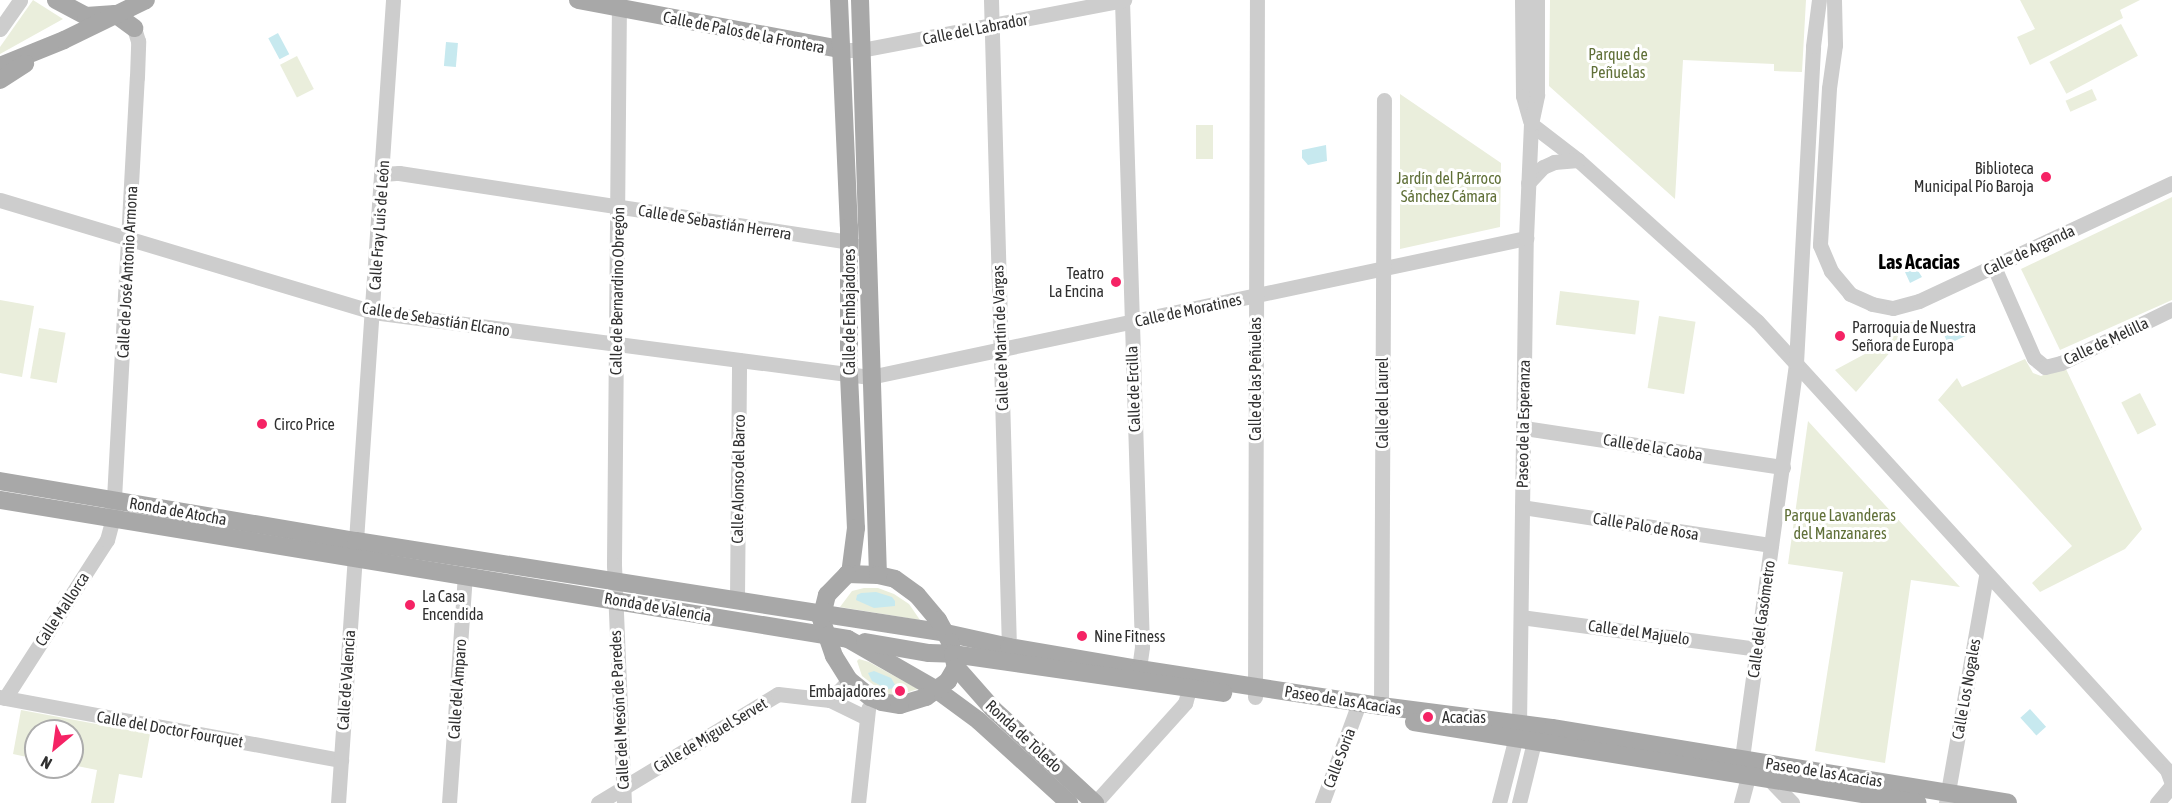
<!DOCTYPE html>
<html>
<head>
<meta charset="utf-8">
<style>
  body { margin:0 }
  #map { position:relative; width:2172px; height:803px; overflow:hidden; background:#fff; font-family:"Asap Condensed",sans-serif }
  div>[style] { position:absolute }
  .green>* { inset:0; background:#eaeedc; transform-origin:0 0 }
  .water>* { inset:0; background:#c7e9ef; transform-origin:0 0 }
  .minor>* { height:15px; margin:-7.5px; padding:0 7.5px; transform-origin:7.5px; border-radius:7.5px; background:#cdcdcd }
  .major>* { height:18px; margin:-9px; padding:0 9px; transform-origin:9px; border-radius:9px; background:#a8a8a8 }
  .dots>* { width:16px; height:16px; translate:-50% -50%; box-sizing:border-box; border:3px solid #fff; border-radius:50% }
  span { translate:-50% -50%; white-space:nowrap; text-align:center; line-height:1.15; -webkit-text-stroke:6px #fff; paint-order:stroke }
  .street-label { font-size:16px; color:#303030 }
  .park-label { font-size:16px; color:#607038 }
  .poi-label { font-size:16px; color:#303030 }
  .right { translate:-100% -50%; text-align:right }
  .left { translate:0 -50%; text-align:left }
  .quarter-label { font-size:20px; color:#000; font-weight:700 }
  .north { position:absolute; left:24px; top:719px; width:60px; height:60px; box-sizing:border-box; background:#fff; border:2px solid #acacac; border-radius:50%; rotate:209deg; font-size:16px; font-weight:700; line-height:24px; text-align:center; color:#303030 }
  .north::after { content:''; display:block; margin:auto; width:21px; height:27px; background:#f52365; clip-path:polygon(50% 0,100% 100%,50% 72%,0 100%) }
</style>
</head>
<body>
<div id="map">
  <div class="green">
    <div style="clip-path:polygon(33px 0,63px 19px,0 54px,0 47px)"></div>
    <div style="clip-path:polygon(1550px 0,1806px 0,1802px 72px,1774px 71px,1774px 64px,1683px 60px,1675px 199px,1549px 86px)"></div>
    <div style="clip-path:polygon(2020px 0,2140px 0,2120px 10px,2123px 18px,2030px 65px,2017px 37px,2035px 29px)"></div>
    <div style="left:2121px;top:24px;width:36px;height:81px;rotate:62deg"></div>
    <div style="left:297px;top:56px;width:37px;height:19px;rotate:63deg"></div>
    <div style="left:2092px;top:89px;width:12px;height:29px;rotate:66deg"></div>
    <div style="clip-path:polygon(1400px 94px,1501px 163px,1500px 227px,1400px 249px)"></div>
    <div style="left:1196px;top:125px;width:17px;height:34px"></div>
    <div style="clip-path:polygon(2172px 197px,2172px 300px,2060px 350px,2021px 269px)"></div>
    <div style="left:1560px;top:291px;width:80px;height:34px;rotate:7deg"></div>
    <div style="clip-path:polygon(0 300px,34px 306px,22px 377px,0 373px)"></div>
    <div style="left:1659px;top:316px;width:37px;height:73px;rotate:9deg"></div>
    <div style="clip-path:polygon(1896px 322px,1916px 322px,1856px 392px,1835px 370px,1889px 341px,1895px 333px)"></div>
    <div style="left:39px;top:328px;width:27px;height:51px;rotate:10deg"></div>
    <div style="clip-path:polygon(2025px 359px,2033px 373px,2041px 376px,2065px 367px,2142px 529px,2125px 549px,2040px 592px,2032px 583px,2072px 546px,1938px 400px,1957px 378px,1962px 387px)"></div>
    <div style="left:2140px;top:393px;width:36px;height:21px;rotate:63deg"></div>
    <div style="clip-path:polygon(1808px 421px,1960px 587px,1911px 580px,1885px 763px,1815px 751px,1843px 572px,1788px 564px)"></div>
    <div style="clip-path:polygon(864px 588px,878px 588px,894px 594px,909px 604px,920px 620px,840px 607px,852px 591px)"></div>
    <div style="clip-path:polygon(859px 659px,869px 662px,918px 689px,896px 696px,884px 693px,862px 676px,857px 661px)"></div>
    <div style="clip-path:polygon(21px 710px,150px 734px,142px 778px,119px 774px,114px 803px,91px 803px,97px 770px,72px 765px,72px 731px,36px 731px,36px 759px,13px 754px)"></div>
  </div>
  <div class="water">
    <div style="left:278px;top:33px;width:24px;height:11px;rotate:62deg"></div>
    <div style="left:446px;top:42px;width:12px;height:24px;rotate:5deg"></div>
    <div style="clip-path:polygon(1326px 145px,1327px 161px,1308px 165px,1302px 158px,1302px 150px)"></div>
    <div style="clip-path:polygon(1911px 260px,1922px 277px,1910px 283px,1905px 272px,1910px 270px,1906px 262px)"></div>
    <div style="clip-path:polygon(1964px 322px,1971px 331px,1970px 334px,1948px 344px,1943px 332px)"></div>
    <div style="clip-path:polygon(876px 592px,892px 597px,895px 601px,895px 606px,874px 608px,856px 600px,857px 595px,861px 593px)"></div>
    <div style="clip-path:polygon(874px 671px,891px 678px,897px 688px,887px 689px,872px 681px,868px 673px)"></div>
    <div style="left:2030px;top:709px;width:24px;height:13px;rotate:48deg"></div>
  </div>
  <div class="minor">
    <div style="left:619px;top:0;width:565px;rotate:90.51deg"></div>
    <div style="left:614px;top:565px;width:238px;rotate:87.6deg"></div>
    <div style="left:991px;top:0;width:647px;rotate:88.41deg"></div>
    <div style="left:1009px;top:647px;width:10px;rotate:156deg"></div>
    <div style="left:1122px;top:0;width:647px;rotate:88.23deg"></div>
    <div style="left:1142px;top:647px;width:22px;rotate:98deg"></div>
    <div style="left:1522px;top:0;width:96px;rotate:89.4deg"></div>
    <div style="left:1523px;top:96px;width:26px;rotate:74deg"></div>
    <div style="left:1834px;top:0;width:45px;rotate:88.7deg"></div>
    <div style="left:1835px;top:45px;width:43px;rotate:97.9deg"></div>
    <div style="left:1829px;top:88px;width:157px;rotate:93.3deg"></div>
    <div style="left:1820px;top:245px;width:28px;rotate:67deg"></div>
    <div style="left:1831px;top:271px;width:30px;rotate:50deg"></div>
    <div style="left:1850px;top:294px;width:24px;rotate:24deg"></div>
    <div style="left:1872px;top:304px;width:21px;rotate:11deg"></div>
    <div style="left:1893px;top:308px;width:27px;rotate:-15deg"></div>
    <div style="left:1919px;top:301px;width:279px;rotate:-25deg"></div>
    <div style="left:0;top:29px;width:35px;rotate:-55deg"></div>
    <div style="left:850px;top:50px;width:11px"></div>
    <div style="left:861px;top:50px;width:268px;rotate:-10.8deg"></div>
    <div style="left:1531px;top:124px;width:59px;rotate:37.5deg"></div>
    <div style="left:1578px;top:160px;width:241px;rotate:42deg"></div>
    <div style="left:1757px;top:321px;width:608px;rotate:47.6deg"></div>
    <div style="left:2167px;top:770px;width:15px;rotate:70deg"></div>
    <div style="left:383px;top:174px;width:16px;rotate:-4deg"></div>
    <div style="left:399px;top:173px;width:455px;rotate:8.7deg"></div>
    <div style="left:849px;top:242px;width:12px;rotate:31deg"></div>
    <div style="left:1528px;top:183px;width:22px;rotate:-47deg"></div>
    <div style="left:1543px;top:167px;width:12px;rotate:-24deg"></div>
    <div style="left:1554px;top:162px;width:24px;rotate:-5deg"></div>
    <div style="left:0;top:200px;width:389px;rotate:16.7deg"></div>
    <div style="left:373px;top:312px;width:501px;rotate:7.45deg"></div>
    <div style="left:870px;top:377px;width:671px;rotate:-11.96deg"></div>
    <div style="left:1994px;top:267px;width:99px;rotate:66.3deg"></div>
    <div style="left:2034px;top:358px;width:14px;rotate:39deg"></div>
    <div style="left:2045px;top:367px;width:16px;rotate:-14deg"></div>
    <div style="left:2061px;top:363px;width:123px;rotate:-25.9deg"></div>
    <div style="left:1524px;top:428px;width:262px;rotate:8.6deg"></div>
    <div style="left:1522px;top:507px;width:252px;rotate:8.7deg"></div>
    <div style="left:737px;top:599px;width:239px;rotate:-89.5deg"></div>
    <div style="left:1521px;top:617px;width:238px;rotate:7.7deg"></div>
    <div style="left:0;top:697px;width:347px;rotate:10.5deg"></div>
    <div style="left:1255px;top:697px;width:697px;rotate:-89.84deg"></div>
    <div style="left:5px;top:698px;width:188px;rotate:-57.2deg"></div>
    <div style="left:107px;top:540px;width:24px;rotate:-75deg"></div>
    <div style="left:113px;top:517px;width:441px;rotate:-86.9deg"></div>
    <div style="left:137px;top:77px;width:36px;rotate:-88deg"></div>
    <div style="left:138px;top:41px;width:14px;rotate:-107deg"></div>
    <div style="left:830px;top:700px;width:28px;rotate:-46deg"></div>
    <div style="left:1381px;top:706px;width:606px;rotate:-89.72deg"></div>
    <div style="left:1770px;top:780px;width:32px;rotate:46deg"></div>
    <div style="left:338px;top:803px;width:805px;rotate:-86.08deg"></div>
    <div style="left:449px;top:803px;width:229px;rotate:-86deg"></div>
    <div style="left:598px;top:803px;width:210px;rotate:-31.2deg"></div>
    <div style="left:778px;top:694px;width:52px;rotate:6.6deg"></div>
    <div style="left:830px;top:700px;width:41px;rotate:25.9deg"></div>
    <div style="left:858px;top:803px;width:95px;rotate:-83.9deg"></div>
    <div style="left:1095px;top:803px;width:135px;rotate:-48deg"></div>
    <div style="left:1185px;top:703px;width:14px;rotate:-73deg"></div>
    <div style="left:1322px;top:803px;width:107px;rotate:-69.7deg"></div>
    <div style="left:1499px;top:803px;width:81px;rotate:-75.6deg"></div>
    <div style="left:1519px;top:725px;width:487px;rotate:-89.2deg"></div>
    <div style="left:1526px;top:238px;width:114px;rotate:-87.5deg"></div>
    <div style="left:1531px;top:124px;width:30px;rotate:-78deg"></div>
    <div style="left:1537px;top:95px;width:95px;rotate:-90deg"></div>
    <div style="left:1519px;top:803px;width:63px;rotate:-76.2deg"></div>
    <div style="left:1534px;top:742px;width:12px;rotate:-132deg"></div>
    <div style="left:1741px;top:803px;width:28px;rotate:-75deg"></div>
    <div style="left:1748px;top:776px;width:19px;rotate:-108deg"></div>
    <div style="left:1742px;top:758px;width:399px;rotate:-82.2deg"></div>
    <div style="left:1796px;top:363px;width:317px;rotate:-86.9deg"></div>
    <div style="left:1813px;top:46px;width:46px;rotate:-82.6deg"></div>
    <div style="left:1946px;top:803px;width:231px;rotate:-80deg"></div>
    <div style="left:2157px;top:803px;width:23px;rotate:-50deg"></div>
  </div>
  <div class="major">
    <div style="left:56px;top:0;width:34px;rotate:28deg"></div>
    <div style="left:86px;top:16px;width:29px;rotate:-4deg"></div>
    <div style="left:115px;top:14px;width:24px;rotate:36deg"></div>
    <div style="left:578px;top:0;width:267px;rotate:10.6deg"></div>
    <div style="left:839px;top:0;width:227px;rotate:87.5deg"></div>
    <div style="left:849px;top:227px;width:148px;rotate:90deg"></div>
    <div style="left:849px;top:375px;width:153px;rotate:87.4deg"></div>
    <div style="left:856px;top:528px;width:46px;rotate:97.4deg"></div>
    <div style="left:860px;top:0;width:575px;rotate:88.21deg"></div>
    <div style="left:0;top:66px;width:69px;rotate:-22.1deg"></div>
    <div style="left:64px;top:40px;width:91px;rotate:-26deg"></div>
    <div style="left:0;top:80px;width:30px;rotate:-33deg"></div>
    <div style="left:0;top:481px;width:361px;rotate:9.6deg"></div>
    <div style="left:356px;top:541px;width:597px;rotate:8.86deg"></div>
    <div style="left:946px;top:633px;width:65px;rotate:12.5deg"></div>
    <div style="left:1009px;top:647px;width:132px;rotate:9.6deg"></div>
    <div style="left:1139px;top:669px;width:245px;rotate:8.7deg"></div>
    <div style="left:1381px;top:706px;width:172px;rotate:7.3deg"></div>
    <div style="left:1552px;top:728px;width:462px;rotate:9.3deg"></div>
    <div style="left:0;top:500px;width:859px;rotate:9.31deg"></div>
    <div style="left:848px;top:639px;width:103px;rotate:29.8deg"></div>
    <div style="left:937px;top:690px;width:52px;rotate:36.4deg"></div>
    <div style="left:979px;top:721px;width:122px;rotate:42.3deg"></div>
    <div style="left:847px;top:574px;width:31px;rotate:2deg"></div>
    <div style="left:878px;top:575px;width:17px;rotate:13deg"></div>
    <div style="left:895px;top:579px;width:27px;rotate:36deg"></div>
    <div style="left:917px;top:595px;width:33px;rotate:50deg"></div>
    <div style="left:938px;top:620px;width:25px;rotate:61deg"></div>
    <div style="left:950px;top:642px;width:26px;rotate:77deg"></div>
    <div style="left:956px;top:667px;width:16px;rotate:120deg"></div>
    <div style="left:948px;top:681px;width:27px;rotate:144deg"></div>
    <div style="left:926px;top:697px;width:27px;rotate:163deg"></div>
    <div style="left:900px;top:705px;width:18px;rotate:-171deg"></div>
    <div style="left:882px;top:702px;width:13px;rotate:-157deg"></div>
    <div style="left:870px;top:697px;width:27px;rotate:-141deg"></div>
    <div style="left:849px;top:680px;width:28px;rotate:-122deg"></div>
    <div style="left:834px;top:656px;width:39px;rotate:-109deg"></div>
    <div style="left:821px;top:619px;width:25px;rotate:-76deg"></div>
    <div style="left:827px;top:595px;width:29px;rotate:-46deg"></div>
    <div style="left:865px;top:642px;width:65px;rotate:9.8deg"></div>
    <div style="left:929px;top:653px;width:24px;rotate:2deg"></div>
    <div style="left:953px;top:654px;width:273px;rotate:8.2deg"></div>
    <div style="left:956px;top:667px;width:56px;rotate:48.6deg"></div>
    <div style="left:993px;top:709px;width:139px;rotate:42.7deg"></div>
    <div style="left:1414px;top:722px;width:510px;rotate:9.13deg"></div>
  </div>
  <div class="dots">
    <div style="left:2046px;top:177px;background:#f52365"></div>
    <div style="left:1116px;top:282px;background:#f52365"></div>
    <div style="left:1840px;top:336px;background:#f52365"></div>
    <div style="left:262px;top:424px;background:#f52365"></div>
    <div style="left:410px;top:605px;background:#f52365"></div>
    <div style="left:1082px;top:636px;background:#f52365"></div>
    <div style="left:900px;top:691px;background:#f52365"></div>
    <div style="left:1428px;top:717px;background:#f52365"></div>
  </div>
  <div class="street-label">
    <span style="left:975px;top:29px;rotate:-11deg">Calle del Labrador</span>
    <span style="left:744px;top:32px;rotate:11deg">Calle de Palos de la Frontera</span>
    <span style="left:715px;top:222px;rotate:9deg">Calle de Sebastián Herrera</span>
    <span style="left:379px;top:225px;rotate:-86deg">Calle Fray Luis de León</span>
    <span style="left:2029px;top:250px;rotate:-25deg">Calle de Arganda</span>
    <span style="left:127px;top:272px;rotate:-87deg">Calle de José Antonio Armona</span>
    <span style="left:617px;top:291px;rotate:-89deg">Calle de Bernardino Obregón</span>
    <span style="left:1188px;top:310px;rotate:-12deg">Calle de Moratines</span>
    <span style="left:849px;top:312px;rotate:-90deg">Calle de Embajadores</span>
    <span style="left:436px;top:319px;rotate:9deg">Calle de Sebastián Elcano</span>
    <span style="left:1000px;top:338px;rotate:-92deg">Calle de Martín de Vargas</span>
    <span style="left:2106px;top:341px;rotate:-25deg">Calle de Melilla</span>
    <span style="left:1255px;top:379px;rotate:-90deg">Calle de las Peñuelas</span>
    <span style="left:1133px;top:389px;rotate:-92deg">Calle de Ercilla</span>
    <span style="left:1382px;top:403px;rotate:-90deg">Calle del Laurel</span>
    <span style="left:1523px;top:424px;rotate:-89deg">Paseo de la Esperanza</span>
    <span style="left:1653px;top:447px;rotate:9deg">Calle de la Caoba</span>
    <span style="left:738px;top:479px;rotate:-89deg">Calle Alonso del Barco</span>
    <span style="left:178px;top:511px;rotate:10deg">Ronda de Atocha</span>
    <span style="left:1646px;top:526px;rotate:9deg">Calle Palo de Rosa</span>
    <span style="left:658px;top:607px;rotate:10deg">Ronda de Valencia</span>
    <span style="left:62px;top:609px;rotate:-57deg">Calle Mallorca</span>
    <span style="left:1761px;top:619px;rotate:-82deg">Calle del Gasómetro</span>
    <span style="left:1639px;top:632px;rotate:8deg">Calle del Majuelo</span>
    <span style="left:346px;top:680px;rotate:-86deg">Calle de Valencia</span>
    <span style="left:457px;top:689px;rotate:-86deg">Calle del Amparo</span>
    <span style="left:1966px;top:689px;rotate:-80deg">Calle Los Nogales</span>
    <span style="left:1343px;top:700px;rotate:9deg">Paseo de las Acacias</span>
    <span style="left:619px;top:710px;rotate:-93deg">Calle del Mesón de Paredes</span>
    <span style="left:170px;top:729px;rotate:10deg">Calle del Doctor Fourquet</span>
    <span style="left:710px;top:735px;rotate:-31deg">Calle de Miguel Servet</span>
    <span style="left:1024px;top:736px;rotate:43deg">Ronda de Toledo</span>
    <span style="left:1339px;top:758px;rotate:-69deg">Calle Soria</span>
    <span style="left:1824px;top:772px;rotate:9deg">Paseo de las Acacias</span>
  </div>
  <div class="park-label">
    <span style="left:1618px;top:63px">Parque de<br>Peñuelas</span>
    <span style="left:1449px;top:187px">Jardín del Párroco<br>Sánchez Cámara</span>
    <span style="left:1840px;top:524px">Parque Lavanderas<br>del Manzanares</span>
  </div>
  <div class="poi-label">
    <span class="right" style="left:2034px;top:177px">Biblioteca<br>Municipal Pío Baroja</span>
    <span class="right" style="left:1104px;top:282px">Teatro<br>La Encina</span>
    <span class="left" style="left:1852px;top:336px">Parroquia de Nuestra<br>Señora de Europa</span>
    <span class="left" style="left:274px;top:424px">Circo Price</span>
    <span class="left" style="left:422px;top:605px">La Casa<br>Encendida</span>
    <span class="left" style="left:1094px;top:636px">Nine Fitness</span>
    <span class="right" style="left:886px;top:691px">Embajadores</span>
    <span class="left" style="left:1442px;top:717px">Acacias</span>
  </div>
  <div class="quarter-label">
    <span style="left:1919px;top:261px">Las Acacias</span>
  </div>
  <div class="north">N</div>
</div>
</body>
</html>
